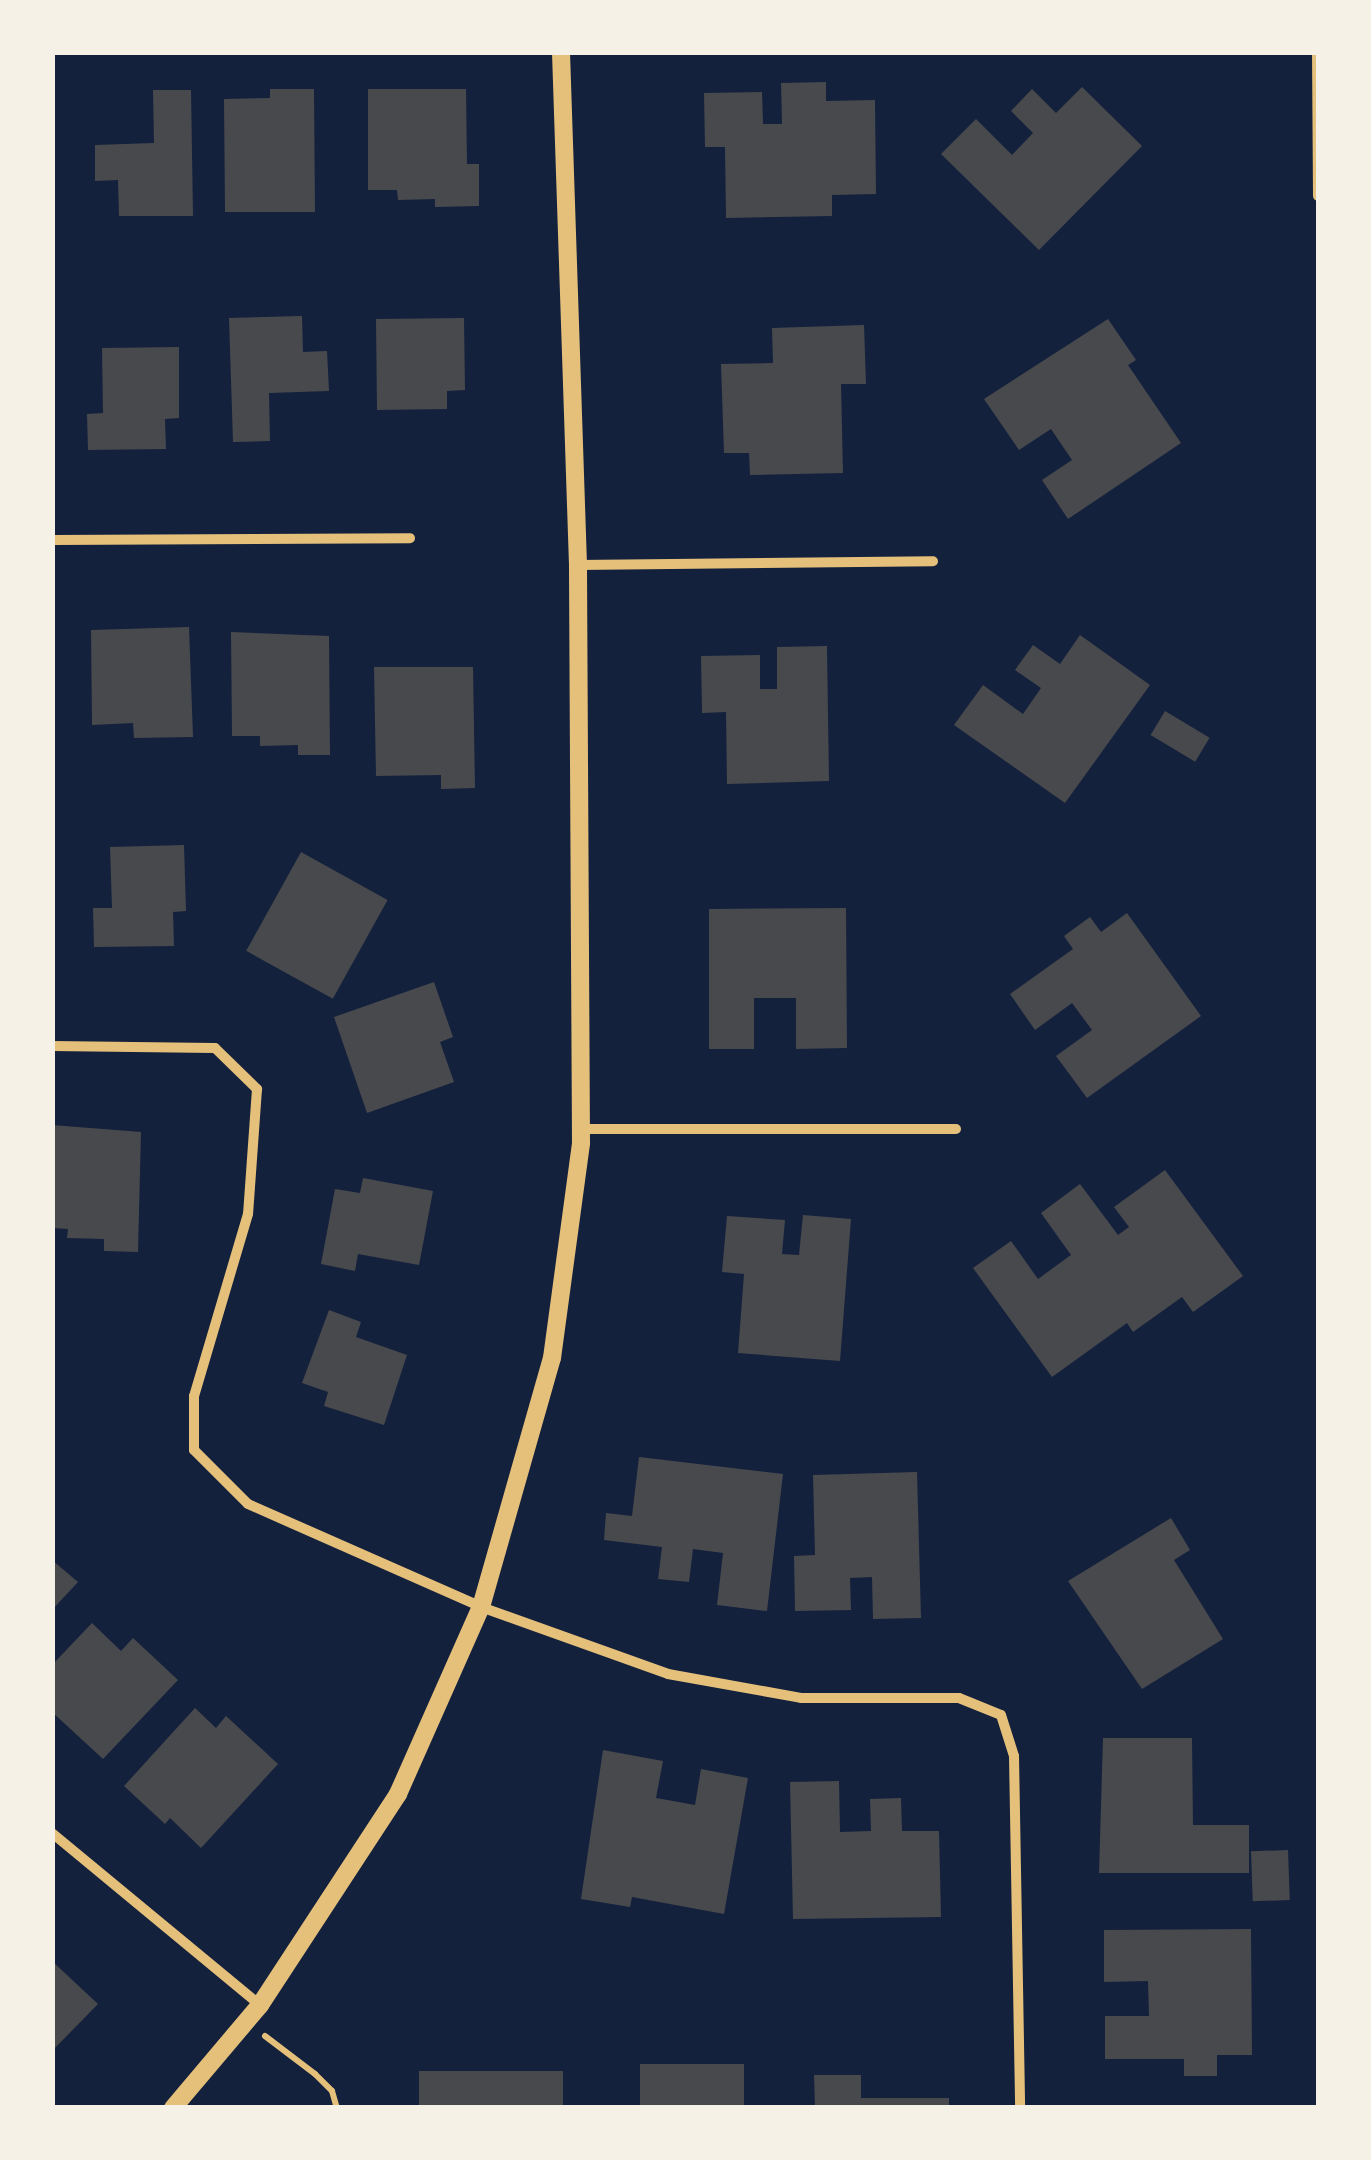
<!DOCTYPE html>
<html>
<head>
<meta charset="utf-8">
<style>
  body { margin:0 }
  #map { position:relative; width:1371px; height:2160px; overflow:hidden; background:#14213d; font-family:"IBM Plex Sans",sans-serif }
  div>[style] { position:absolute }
  .building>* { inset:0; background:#48494c; transform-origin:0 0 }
  .path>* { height:6px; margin:-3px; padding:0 3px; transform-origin:3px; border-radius:3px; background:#e5c07b }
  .minor>* { height:10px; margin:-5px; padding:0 5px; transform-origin:5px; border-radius:5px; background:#e5c07b }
  .tertiary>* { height:18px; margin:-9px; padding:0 9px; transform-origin:9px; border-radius:9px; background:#e5c07b }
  span { translate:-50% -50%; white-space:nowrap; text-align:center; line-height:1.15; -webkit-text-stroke:8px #f6f1e7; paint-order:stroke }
  .frame { position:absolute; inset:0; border:55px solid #f6f1e7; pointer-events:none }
</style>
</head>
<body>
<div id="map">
  <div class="building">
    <div style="clip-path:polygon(826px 82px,826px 101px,875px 100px,876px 194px,832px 195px,832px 216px,726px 218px,725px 147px,705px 147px,704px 93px,762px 92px,763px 124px,782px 124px,781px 83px)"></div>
    <div style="clip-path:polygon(1082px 87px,1142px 146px,1039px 250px,941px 154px,976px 119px,1012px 155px,1033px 133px,1011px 111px,1032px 89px,1056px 113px)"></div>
    <div style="clip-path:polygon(270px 89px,314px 89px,315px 212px,225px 212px,224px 99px,270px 98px)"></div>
    <div style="clip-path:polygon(368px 89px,466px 89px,467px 164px,479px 164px,479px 206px,435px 207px,435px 199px,398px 200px,397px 190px,368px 190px)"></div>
    <div style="clip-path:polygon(153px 90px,191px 90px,193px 216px,119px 216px,118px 180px,95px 181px,95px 145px,154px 143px)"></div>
    <div style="clip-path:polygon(302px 316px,303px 352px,327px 351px,329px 391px,269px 393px,270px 441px,233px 442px,229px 318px)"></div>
    <div style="clip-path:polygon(464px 318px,465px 390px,447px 391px,447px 409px,377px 410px,376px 319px)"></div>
    <div style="clip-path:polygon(1108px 319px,1136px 360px,1128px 365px,1181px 443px,1068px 519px,1042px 480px,1072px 460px,1051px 429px,1019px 450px,984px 399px)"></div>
    <div style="clip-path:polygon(864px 325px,866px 384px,841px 384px,843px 473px,750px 475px,749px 453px,724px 453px,721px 364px,773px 363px,772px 328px)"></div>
    <div style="clip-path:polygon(179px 347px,179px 418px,165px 419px,166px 449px,88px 450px,87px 414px,103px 413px,102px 348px)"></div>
    <div style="clip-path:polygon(189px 627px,193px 737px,134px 738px,133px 723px,92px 725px,91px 630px)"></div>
    <div style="clip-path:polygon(231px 632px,329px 636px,330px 755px,298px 755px,298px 745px,260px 746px,260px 736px,232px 736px)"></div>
    <div style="clip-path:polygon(1080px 635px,1150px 685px,1065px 803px,954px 725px,983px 685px,1023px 714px,1041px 688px,1015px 670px,1033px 645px,1060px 664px)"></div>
    <div style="clip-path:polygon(827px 646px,829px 781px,727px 784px,726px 712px,702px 713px,701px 656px,760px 655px,760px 689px,777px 689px,777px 647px)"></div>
    <div style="clip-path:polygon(374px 667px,473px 667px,475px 788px,441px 789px,441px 775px,376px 776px)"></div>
    <div style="left:1165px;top:711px;width:52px;height:28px;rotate:31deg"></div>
    <div style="clip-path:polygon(184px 845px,186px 911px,173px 912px,174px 946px,94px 947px,93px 908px,112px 908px,110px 847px)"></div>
    <div style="left:301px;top:852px;width:99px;height:113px;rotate:29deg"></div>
    <div style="clip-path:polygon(846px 908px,847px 1048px,796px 1049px,796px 998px,754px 998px,754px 1049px,709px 1049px,709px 909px)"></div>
    <div style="clip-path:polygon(1127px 913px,1201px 1016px,1087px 1098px,1056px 1056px,1092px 1030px,1072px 1003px,1035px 1030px,1010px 994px,1073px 949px,1064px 936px,1090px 917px,1101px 932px)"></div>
    <div style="clip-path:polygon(434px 982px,453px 1037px,440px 1042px,454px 1082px,367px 1113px,334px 1017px)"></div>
    <div style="clip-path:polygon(52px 1125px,141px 1132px,138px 1252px,104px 1251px,104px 1239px,67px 1238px,68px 1229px,52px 1228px)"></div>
    <div style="clip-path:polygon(1165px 1170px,1243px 1276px,1193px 1312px,1182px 1297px,1133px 1332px,1127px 1323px,1052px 1377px,973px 1268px,1011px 1241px,1038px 1279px,1071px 1255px,1041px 1213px,1080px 1184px,1118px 1235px,1129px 1227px,1114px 1207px)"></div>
    <div style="clip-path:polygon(363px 1178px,433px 1191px,419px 1265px,358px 1254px,355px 1271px,321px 1264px,335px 1189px,360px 1193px)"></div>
    <div style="clip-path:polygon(803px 1215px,851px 1219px,840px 1361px,738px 1353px,744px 1274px,722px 1272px,727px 1216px,785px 1220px,782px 1254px,799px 1255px)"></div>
    <div style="clip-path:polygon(329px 1310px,361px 1322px,356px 1337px,407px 1355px,384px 1425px,324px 1406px,328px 1392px,302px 1383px)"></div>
    <div style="clip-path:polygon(639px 1457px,783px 1474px,767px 1611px,717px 1605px,723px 1553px,693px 1549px,689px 1582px,658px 1579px,662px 1547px,604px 1540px,606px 1513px,632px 1516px)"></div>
    <div style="clip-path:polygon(917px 1472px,921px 1618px,873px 1619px,872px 1577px,850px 1578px,851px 1610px,795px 1611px,794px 1556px,815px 1555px,813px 1475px)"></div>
    <div style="clip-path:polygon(1171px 1518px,1190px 1550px,1174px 1560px,1223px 1639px,1142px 1689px,1068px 1581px)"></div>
    <div style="clip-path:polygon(52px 1560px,78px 1582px,52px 1610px)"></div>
    <div style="clip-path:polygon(92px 1623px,121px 1651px,133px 1638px,178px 1680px,103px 1759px,52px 1712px,52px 1665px)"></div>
    <div style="clip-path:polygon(195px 1708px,216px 1728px,226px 1716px,278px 1764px,201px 1848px,170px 1818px,165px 1824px,124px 1786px)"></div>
    <div style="clip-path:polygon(1103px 1738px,1192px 1738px,1193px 1825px,1249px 1825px,1249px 1873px,1099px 1873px)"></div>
    <div style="clip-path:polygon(603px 1750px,663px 1761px,656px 1798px,695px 1805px,701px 1769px,748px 1778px,724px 1914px,632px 1897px,630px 1907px,581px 1899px)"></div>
    <div style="clip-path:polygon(839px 1781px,840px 1832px,871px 1831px,870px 1799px,901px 1798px,902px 1831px,939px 1831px,941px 1917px,793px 1919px,790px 1782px)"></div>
    <div style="left:1288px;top:1850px;width:50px;height:37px;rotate:88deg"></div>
    <div style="clip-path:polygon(1251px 1929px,1252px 2055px,1217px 2055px,1217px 2076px,1184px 2076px,1184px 2059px,1105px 2059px,1105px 2016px,1149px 2016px,1148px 1981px,1104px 1982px,1104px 1930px)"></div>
    <div style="clip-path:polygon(52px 1961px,98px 2004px,52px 2051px)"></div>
    <div style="left:744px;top:2064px;width:44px;height:104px;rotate:90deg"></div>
    <div style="left:419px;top:2071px;width:144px;height:37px"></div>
    <div style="clip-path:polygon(814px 2075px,861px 2075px,861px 2098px,949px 2098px,949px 2108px,815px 2108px)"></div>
  </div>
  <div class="path">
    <div style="left:265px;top:2036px;width:63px;rotate:37.2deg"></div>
    <div style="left:315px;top:2074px;width:24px;rotate:45deg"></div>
    <div style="left:332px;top:2091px;width:18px;rotate:74deg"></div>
  </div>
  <div class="minor">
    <div style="left:1317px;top:52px;width:144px;rotate:89.6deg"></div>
    <div style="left:52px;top:540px;width:358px;rotate:-0.3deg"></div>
    <div style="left:578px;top:565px;width:355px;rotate:-0.6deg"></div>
    <div style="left:52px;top:1046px;width:163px;rotate:0.7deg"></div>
    <div style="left:215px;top:1048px;width:59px;rotate:44.3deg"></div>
    <div style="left:257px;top:1089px;width:125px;rotate:94.1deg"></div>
    <div style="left:248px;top:1214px;width:190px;rotate:106.5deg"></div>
    <div style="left:194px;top:1396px;width:54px;rotate:90deg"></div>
    <div style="left:194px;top:1450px;width:76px;rotate:45deg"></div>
    <div style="left:248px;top:1504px;width:255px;rotate:23.8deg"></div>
    <div style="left:481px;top:1607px;width:199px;rotate:19.7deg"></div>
    <div style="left:668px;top:1674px;width:135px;rotate:10.2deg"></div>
    <div style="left:801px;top:1698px;width:158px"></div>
    <div style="left:959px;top:1698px;width:45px;rotate:22deg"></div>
    <div style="left:1001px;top:1715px;width:43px;rotate:72.4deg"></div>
    <div style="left:1014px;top:1756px;width:352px;rotate:89deg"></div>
    <div style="left:581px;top:1129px;width:375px"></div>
    <div style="left:52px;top:1833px;width:270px;rotate:39.6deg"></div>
  </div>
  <div class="tertiary">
    <div style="left:173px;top:2108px;width:135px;rotate:-49.8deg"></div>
    <div style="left:260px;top:2005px;width:252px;rotate:-56.8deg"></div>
    <div style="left:398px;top:1794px;width:205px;rotate:-66.1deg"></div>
    <div style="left:481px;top:1607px;width:259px;rotate:-74.1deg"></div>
    <div style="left:552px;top:1358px;width:217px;rotate:-82.3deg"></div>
    <div style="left:581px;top:1143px;width:578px;rotate:-90.3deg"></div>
    <div style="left:578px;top:565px;width:513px;rotate:-91.9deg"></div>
  </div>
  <div class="frame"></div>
</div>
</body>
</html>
